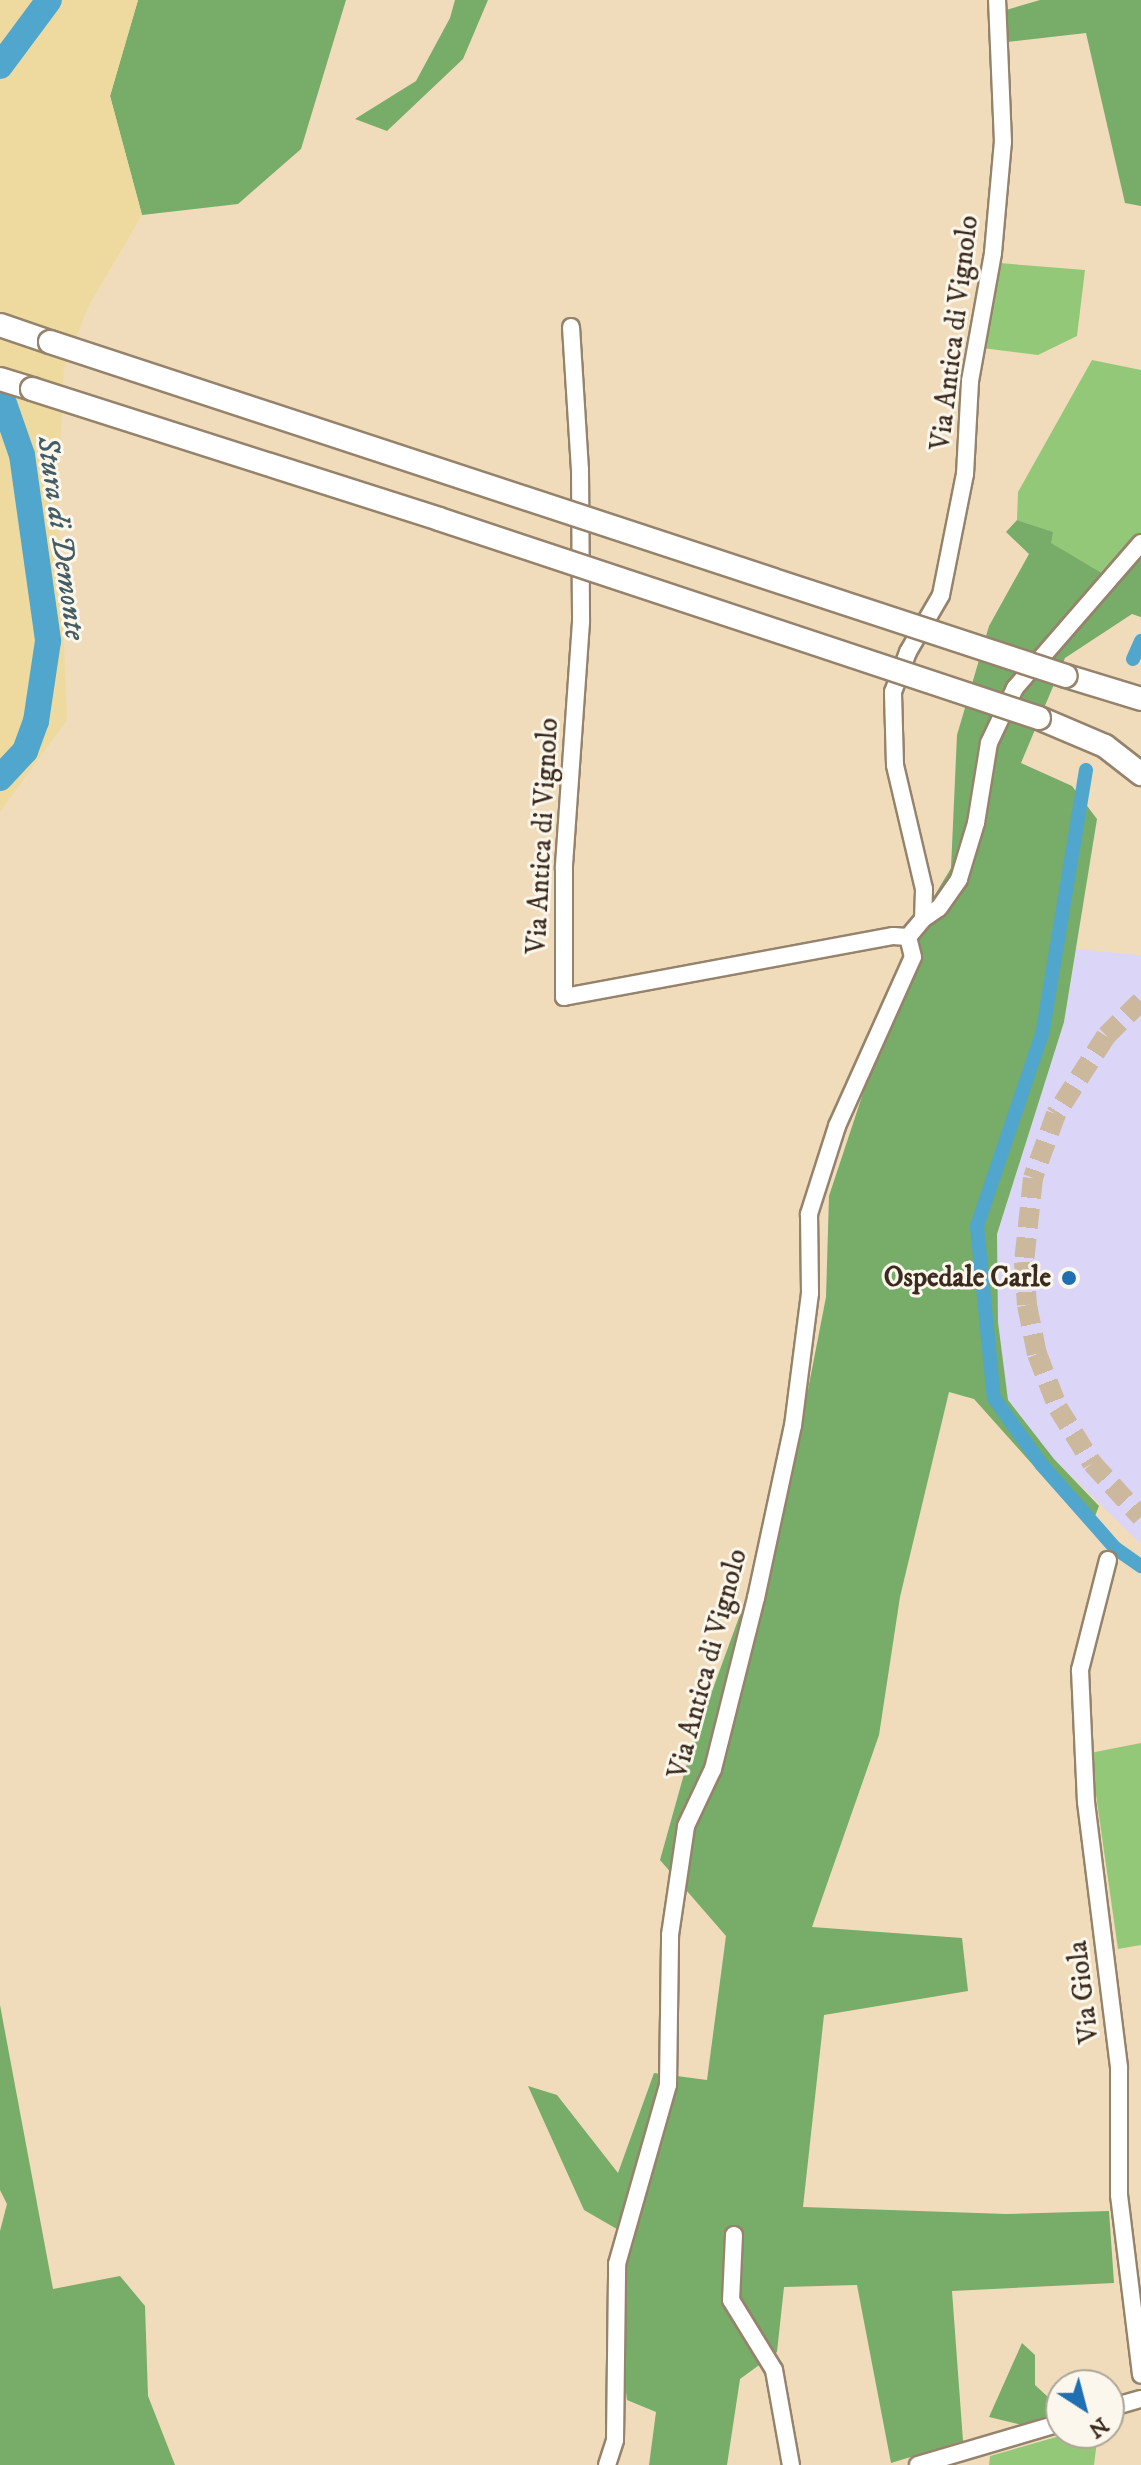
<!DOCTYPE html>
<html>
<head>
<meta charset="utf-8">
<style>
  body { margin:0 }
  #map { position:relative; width:1141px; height:2465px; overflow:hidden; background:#f0dcbb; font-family:"IM FELL DW Pica",serif }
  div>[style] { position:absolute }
  .built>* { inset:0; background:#dbd6f7 }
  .green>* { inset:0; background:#94c879 }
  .forest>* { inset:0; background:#77ac69 }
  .sand>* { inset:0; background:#eeda9e }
  .canal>* { height:14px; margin:-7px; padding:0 7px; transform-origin:7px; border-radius:7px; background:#51a6cd }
  .river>* { height:26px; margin:-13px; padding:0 13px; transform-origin:13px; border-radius:13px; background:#51a6cd }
  .major-tunnel>* { height:20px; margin-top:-10px; transform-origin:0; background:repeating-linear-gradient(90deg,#ccb89c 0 20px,transparent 0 30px) }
  .roads { filter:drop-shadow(2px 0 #96836c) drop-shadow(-2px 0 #96836c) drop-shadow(0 2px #96836c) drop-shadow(0 -2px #96836c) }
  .minor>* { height:16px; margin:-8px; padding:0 8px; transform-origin:8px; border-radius:8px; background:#fff }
  .highway>* { height:22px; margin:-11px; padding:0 11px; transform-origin:11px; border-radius:11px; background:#fff }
  .bridges { filter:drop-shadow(2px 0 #96836c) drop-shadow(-2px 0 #96836c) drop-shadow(0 2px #96836c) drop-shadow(0 -2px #96836c) }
  .highway-bridge>* { height:22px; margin:-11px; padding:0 11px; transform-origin:11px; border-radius:11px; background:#fff }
  .dots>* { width:22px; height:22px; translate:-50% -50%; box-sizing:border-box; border:4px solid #fbf7ec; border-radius:50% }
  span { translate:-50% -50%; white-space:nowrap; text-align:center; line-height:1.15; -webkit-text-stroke:6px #fbf7ec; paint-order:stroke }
  .street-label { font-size:28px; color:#3b2a1e }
  .poi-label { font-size:28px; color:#3b2a1e; font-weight:700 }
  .right { translate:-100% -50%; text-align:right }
  .water-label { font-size:30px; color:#445c64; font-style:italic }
  .north { position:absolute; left:1045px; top:2369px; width:80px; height:80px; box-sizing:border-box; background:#fbf7ec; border:2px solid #aea59a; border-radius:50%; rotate:144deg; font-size:22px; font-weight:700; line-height:32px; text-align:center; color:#3b2a1e }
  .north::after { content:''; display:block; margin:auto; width:28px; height:36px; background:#1f6fb2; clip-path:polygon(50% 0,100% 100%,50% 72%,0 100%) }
</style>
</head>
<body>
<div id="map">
  <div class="built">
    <div style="clip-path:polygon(1076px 949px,1141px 955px,1141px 1544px,1054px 1459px,1008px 1401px,998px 1322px,997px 1234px,1064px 1022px)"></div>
  </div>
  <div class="green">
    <div style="clip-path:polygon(999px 263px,1085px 270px,1077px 336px,1038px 355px,982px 348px)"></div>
    <div style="clip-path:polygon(1092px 360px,1141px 370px,1141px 545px,1112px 579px,1050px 543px,1052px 532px,1017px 520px,1018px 492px)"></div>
    <div style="clip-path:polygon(1141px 1743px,1141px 1945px,1118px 1949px,1090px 1753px)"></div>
    <div style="clip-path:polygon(1070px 2433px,1098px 2433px,1094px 2465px,989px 2465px,990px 2456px)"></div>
  </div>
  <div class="forest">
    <div style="clip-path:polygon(138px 0,346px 0,301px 149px,238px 204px,142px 215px,110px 96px)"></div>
    <div style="clip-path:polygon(455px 0,488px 0,463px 59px,387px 131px,355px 119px,416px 81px,450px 18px)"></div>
    <div style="clip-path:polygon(1040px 0,1141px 0,1141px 206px,1125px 203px,1086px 33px,1007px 42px,1006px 10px)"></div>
    <div style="clip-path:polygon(1017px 520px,1053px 532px,1051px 543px,1112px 579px,1141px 545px,1141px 617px,1132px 614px,1065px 658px,1021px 763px,1072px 786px,1097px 819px,1064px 1022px,997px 1234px,998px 1322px,1008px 1400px,1054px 1459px,1099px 1506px,1090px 1529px,974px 1399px,949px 1392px,900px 1597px,879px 1735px,812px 1927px,962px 1938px,968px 1991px,824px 2015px,803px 2207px,1006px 2214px,1109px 2211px,1114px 2283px,952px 2291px,963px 2441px,891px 2463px,857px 2285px,784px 2287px,777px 2352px,740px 2379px,727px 2465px,649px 2465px,656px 2412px,627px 2400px,619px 2335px,622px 2232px,584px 2210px,528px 2086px,557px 2095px,618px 2173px,654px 2073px,707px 2080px,726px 1936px,660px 1860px,691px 1749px,792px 1472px,826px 1297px,829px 1196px,921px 918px,951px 868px,957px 735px,989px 626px,1029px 554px,1006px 532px)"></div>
    <div style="clip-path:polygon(0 2005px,53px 2289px,120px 2276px,145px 2306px,148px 2396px,175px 2465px,0 2465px,0 2231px,7px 2204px,0 2190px)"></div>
    <div style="clip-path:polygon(1022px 2343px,1035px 2355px,1035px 2385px,1061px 2409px,1061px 2417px,1030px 2427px,989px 2417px)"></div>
  </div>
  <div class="sand">
    <div style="clip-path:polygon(0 0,138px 0,110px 96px,142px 215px,89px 305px,64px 368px,58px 498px,67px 720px,0 812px)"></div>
  </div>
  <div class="canal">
    <div style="left:1133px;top:659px;width:20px;rotate:-66deg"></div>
    <div style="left:1086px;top:770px;width:265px;rotate:99.4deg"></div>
    <div style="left:1043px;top:1031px;width:206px;rotate:108.7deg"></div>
    <div style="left:977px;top:1226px;width:173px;rotate:84.4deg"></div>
    <div style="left:994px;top:1398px;width:81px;rotate:54.5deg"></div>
    <div style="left:1041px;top:1464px;width:112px;rotate:48.6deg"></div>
    <div style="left:1115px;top:1548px;width:32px;rotate:35deg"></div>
  </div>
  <div class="river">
    <div style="left:0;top:66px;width:82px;rotate:-53.4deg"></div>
    <div style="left:0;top:392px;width:67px;rotate:70.8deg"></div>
    <div style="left:22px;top:455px;width:188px;rotate:82deg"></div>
    <div style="left:48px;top:641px;width:81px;rotate:98.5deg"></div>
    <div style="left:36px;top:721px;width:32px;rotate:110deg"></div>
    <div style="left:25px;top:751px;width:37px;rotate:133deg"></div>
  </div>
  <div class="major-tunnel">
    <div style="left:1141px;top:1001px;width:49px;rotate:135deg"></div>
    <div style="left:1106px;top:1036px;width:93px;rotate:122.7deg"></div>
    <div style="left:1056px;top:1114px;width:68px;rotate:109.8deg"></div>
    <div style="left:1033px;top:1178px;width:84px;rotate:96.1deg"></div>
    <div style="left:1024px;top:1262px;width:43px;rotate:86deg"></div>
    <div style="left:1027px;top:1305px;width:50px;rotate:78.5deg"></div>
    <div style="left:1037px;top:1354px;width:58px;rotate:68.7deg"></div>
    <div style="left:1058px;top:1408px;width:65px;rotate:58.3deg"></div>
    <div style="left:1092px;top:1463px;width:73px;rotate:47.8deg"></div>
  </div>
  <div class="roads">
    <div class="minor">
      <div style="left:571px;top:327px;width:143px;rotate:86.4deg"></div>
      <div style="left:580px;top:470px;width:152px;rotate:89.6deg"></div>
      <div style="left:581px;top:622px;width:247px;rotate:94deg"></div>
      <div style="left:564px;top:868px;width:129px;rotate:90deg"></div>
      <div style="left:564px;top:997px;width:335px;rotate:-10.5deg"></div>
      <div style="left:893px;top:936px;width:15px;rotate:4deg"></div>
      <div style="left:923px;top:919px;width:19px;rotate:-35deg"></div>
      <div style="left:939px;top:908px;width:35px;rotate:-55deg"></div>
      <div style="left:959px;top:879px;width:59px;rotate:-73.1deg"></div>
      <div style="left:976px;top:823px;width:81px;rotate:-80.8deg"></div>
      <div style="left:989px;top:743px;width:61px;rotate:-64.7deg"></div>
      <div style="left:1015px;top:688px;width:192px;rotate:-49deg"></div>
      <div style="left:908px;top:937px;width:23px;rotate:-50deg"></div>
      <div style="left:923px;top:919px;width:30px;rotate:-88deg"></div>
      <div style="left:924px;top:889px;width:127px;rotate:-103.2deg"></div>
      <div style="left:895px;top:765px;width:73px;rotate:-91.6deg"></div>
      <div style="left:893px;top:692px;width:43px;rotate:-69.4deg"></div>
      <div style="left:908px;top:652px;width:66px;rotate:-59.9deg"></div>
      <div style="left:941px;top:595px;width:123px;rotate:-78.8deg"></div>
      <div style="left:965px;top:474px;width:93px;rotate:-86.9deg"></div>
      <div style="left:970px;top:381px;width:130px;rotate:-79.8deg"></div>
      <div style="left:993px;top:253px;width:111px;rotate:-84.9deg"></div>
      <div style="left:1003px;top:142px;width:142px;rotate:-92.4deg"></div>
      <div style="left:1108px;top:1560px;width:114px;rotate:104.3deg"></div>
      <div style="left:1080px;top:1670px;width:132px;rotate:87.4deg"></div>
      <div style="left:1086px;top:1802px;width:268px;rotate:82.9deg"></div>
      <div style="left:1119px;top:2068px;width:127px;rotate:90deg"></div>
      <div style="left:1119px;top:2195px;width:181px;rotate:83deg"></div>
      <div style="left:734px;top:2235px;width:65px;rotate:92.6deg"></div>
      <div style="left:731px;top:2300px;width:82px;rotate:58.4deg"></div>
      <div style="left:774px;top:2370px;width:97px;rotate:79.9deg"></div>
      <div style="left:1109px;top:2408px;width:33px;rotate:-16deg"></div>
      <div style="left:607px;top:2465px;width:26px;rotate:-72deg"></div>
      <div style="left:615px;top:2440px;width:176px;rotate:-89.3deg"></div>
      <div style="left:617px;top:2264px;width:186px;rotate:-74.1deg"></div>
      <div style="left:668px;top:2085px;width:150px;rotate:-89.2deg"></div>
      <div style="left:670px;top:1935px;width:110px;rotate:-81.6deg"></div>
      <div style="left:686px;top:1826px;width:63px;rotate:-64.7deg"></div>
      <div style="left:713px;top:1769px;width:176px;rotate:-75.9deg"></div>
      <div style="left:756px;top:1598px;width:176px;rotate:-77.9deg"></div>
      <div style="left:793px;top:1426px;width:134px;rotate:-82.7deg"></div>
      <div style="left:810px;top:1293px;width:79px;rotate:-90.7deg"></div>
      <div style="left:809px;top:1214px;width:92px;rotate:-72.3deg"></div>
      <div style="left:837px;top:1126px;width:185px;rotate:-65.8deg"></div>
      <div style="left:913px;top:957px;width:21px;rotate:-104deg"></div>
      <div style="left:918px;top:2465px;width:149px;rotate:-16.4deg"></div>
    </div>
    <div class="highway">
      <div style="left:0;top:325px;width:53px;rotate:18.8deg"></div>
      <div style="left:0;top:379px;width:34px;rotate:17deg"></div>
      <div style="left:1066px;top:676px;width:78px;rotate:17deg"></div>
      <div style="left:1039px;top:718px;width:72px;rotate:23deg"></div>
      <div style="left:1105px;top:746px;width:46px;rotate:37.9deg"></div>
    </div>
  </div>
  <div class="bridges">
    <div class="highway-bridge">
      <div style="left:50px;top:342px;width:1069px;rotate:18.2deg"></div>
      <div style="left:32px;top:389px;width:427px;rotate:17.7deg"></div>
      <div style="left:439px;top:519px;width:632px;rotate:18.35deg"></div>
    </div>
  </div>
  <div class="dots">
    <div style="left:1069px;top:1278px;background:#1f6fb2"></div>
  </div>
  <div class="street-label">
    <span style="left:955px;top:333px;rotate:-83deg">Via Antica di Vignolo</span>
    <span style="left:543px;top:836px;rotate:-87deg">Via Antica di Vignolo</span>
    <span style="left:708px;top:1664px;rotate:-75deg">Via Antica di Vignolo</span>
    <span style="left:1084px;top:1992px;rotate:-97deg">Via Giola</span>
  </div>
  <div class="poi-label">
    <span class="right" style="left:1051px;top:1278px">Ospedale Carle</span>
  </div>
  <div class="water-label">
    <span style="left:60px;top:538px;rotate:82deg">Stura di Demonte</span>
  </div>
  <div class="north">N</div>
</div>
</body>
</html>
